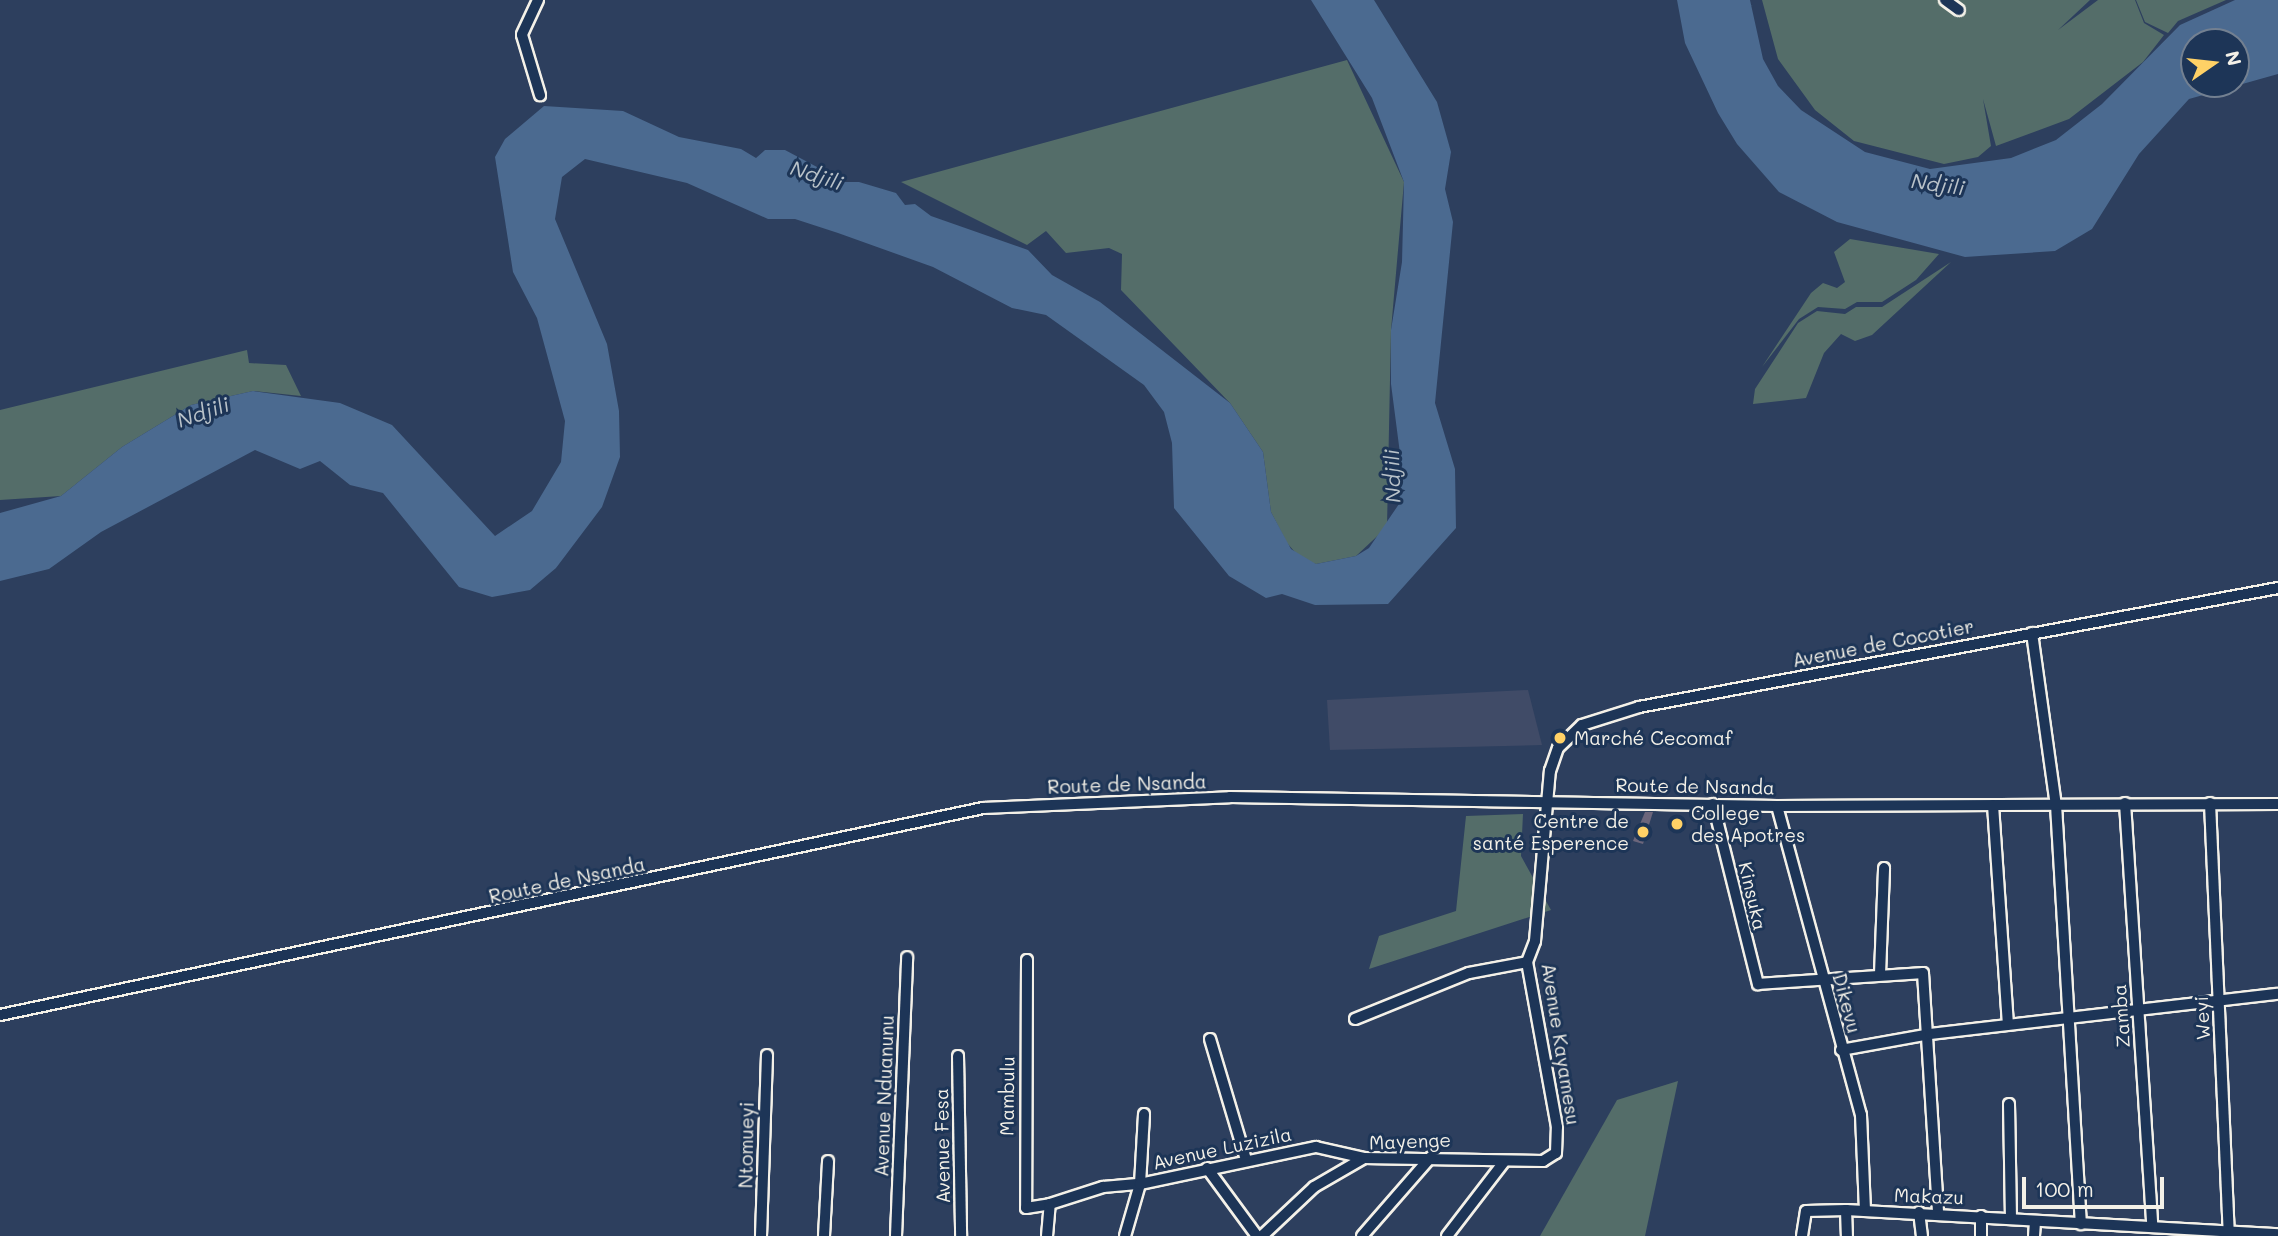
<!DOCTYPE html>
<html>
<head>
<meta charset="utf-8">
<style>
  body { margin:0 }
  #map { position:relative; width:2278px; height:1236px; overflow:hidden; background:#2d3f5e; font-family:Mali,sans-serif }
  div>[style] { position:absolute }
  .built>* { inset:0; background:#404b67 }
  .green>* { inset:0; background:#546d69 }
  .water>* { inset:0; background:#4b6a90 }
  .building>* { inset:0; background:#6c667b }
  .roads { filter:drop-shadow(2px 0 #f4f1e8) drop-shadow(-2px 0 #f4f1e8) drop-shadow(0 2px #f4f1e8) drop-shadow(0 -2px #f4f1e8) }
  .minor>* { height:10px; margin:-5px; padding:0 5px; transform-origin:5px; border-radius:5px; background:#1d3557 }
  .dots>* { width:19px; height:19px; translate:-50% -50%; box-sizing:border-box; border:4px solid #1d3557; border-radius:50% }
  span { translate:-50% -50%; white-space:nowrap; text-align:center; line-height:1.15; -webkit-text-stroke:6px #1d3557; paint-order:stroke }
  .street-label { font-size:19px; color:#f4f1e8 }
  .poi-label { font-size:19px; color:#f4f1e8 }
  .left { translate:0 -50%; text-align:left }
  .right { translate:-100% -50%; text-align:right }
  .water-label { font-size:21px; color:#b9c2c9; font-style:italic }
  .north { position:absolute; left:2180px; top:28px; width:70px; height:70px; box-sizing:border-box; background:#1d3557; border:2px solid #738091; border-radius:50%; rotate:76deg; font-size:19px; font-weight:700; line-height:28px; text-align:center; color:#f4f1e8 }
  .north::after { content:''; display:block; margin:auto; width:24px; height:32px; background:#ffd166; clip-path:polygon(50% 0,100% 100%,50% 72%,0 100%) }
  .scale { position:absolute; left:2022px; top:1177px; width:142px; height:32px; box-sizing:border-box; border:4px solid #f4f1e8; border-top:0; padding-left:9px; font-size:21px; line-height:24px; white-space:nowrap; color:#f4f1e8; -webkit-text-stroke:5px #1d3557; paint-order:stroke }
</style>
</head>
<body>
<div id="map">
  <div class="built">
    <div style="clip-path:polygon(1528px 690px,1542px 745px,1330px 750px,1327px 700px)"></div>
  </div>
  <div class="green">
    <div style="clip-path:polygon(1762px 0,2090px 0,2058px 30px,2098px 0,2135px 0,2144px 23px,2164px 35px,2143px 62px,2069px 119px,1996px 146px,1983px 99px,1991px 146px,1978px 157px,1944px 164px,1854px 141px,1815px 110px,1778px 59px)"></div>
    <div style="clip-path:polygon(2136px 0,2226px 0,2178px 21px,2168px 33px,2145px 22px)"></div>
    <div style="clip-path:polygon(1347px 60px,1404px 182px,1391px 330px,1387px 527px,1356px 556px,1316px 564px,1301px 559px,1287px 543px,1271px 512px,1263px 452px,1230px 403px,1121px 290px,1122px 254px,1109px 248px,1066px 253px,1046px 231px,1027px 245px,901px 182px)"></div>
    <div style="clip-path:polygon(1850px 239px,1939px 254px,1916px 280px,1882px 302px,1857px 302px,1845px 309px,1818px 307px,1799px 319px,1762px 367px,1811px 293px,1823px 283px,1837px 288px,1845px 282px,1834px 252px)"></div>
    <div style="clip-path:polygon(1951px 262px,1872px 335px,1855px 341px,1841px 334px,1824px 353px,1806px 398px,1753px 404px,1755px 389px,1798px 323px,1817px 311px,1845px 314px,1856px 307px,1882px 307px)"></div>
    <div style="clip-path:polygon(247px 350px,249px 363px,286px 365px,301px 396px,253px 391px,191px 405px,122px 447px,61px 496px,0 500px,0 410px)"></div>
    <div style="clip-path:polygon(1523px 814px,1521px 856px,1551px 910px,1369px 969px,1379px 936px,1456px 911px,1466px 816px)"></div>
    <div style="clip-path:polygon(1678px 1081px,1645px 1236px,1540px 1236px,1617px 1100px)"></div>
  </div>
  <div class="water">
    <div style="clip-path:polygon(1311px 0,1374px 0,1437px 102px,1451px 152px,1445px 189px,1453px 222px,1435px 403px,1455px 469px,1456px 528px,1388px 604px,1315px 605px,1282px 594px,1266px 598px,1229px 576px,1174px 508px,1172px 443px,1164px 412px,1144px 385px,1046px 315px,1012px 308px,933px 267px,838px 233px,795px 219px,768px 219px,687px 183px,585px 159px,562px 177px,555px 219px,607px 344px,619px 411px,620px 457px,602px 507px,556px 568px,530px 590px,492px 597px,459px 587px,383px 493px,350px 485px,320px 461px,300px 469px,255px 450px,101px 532px,49px 569px,0 581px,0 513px,61px 496px,122px 447px,191px 405px,253px 391px,340px 403px,392px 425px,495px 536px,532px 511px,561px 462px,565px 421px,537px 318px,513px 272px,495px 157px,505px 139px,544px 106px,623px 111px,679px 137px,741px 149px,756px 158px,765px 150px,785px 150px,817px 167px,828px 182px,859px 182px,896px 193px,905px 205px,915px 204px,931px 216px,1028px 250px,1052px 275px,1100px 302px,1230px 403px,1263px 452px,1271px 512px,1291px 549px,1316px 564px,1356px 556px,1369px 548px,1399px 504px,1402px 469px,1391px 384px,1391px 330px,1402px 262px,1404px 182px,1372px 98px)"></div>
    <div style="clip-path:polygon(evenodd,1677px 0,1750px 0,1763px 59px,1778px 86px,1801px 110px,1865px 152px,1930px 169px,2011px 158px,2056px 140px,2102px 104px,2180px 25px,2235px 0,2278px 0,2278px 74px,2189px 99px,2139px 154px,2092px 229px,2055px 251px,1965px 257px,1837px 222px,1779px 192px,1737px 144px,1718px 113px,1685px 43px,1677px 0,2236px 42px,2236px 84px,2194px 84px,2194px 42px,2236px 42px)"></div>
  </div>
  <div class="building">
    <div style="clip-path:polygon(1645px 812px,1653px 812px,1643px 844px,1633px 841px)"></div>
  </div>
  <div class="roads">
    <div class="minor">
      <div style="left:538px;top:0;width:38px;rotate:115deg"></div>
      <div style="left:522px;top:35px;width:63px;rotate:73.3deg"></div>
      <div style="left:1945px;top:0;width:17px;rotate:36deg"></div>
      <div style="left:2032px;top:633px;width:174px;rotate:82.1deg"></div>
      <div style="left:2056px;top:805px;width:420px;rotate:86.6deg"></div>
      <div style="left:2125px;top:803px;width:424px;rotate:86.3deg"></div>
      <div style="left:2210px;top:803px;width:433px;rotate:87.5deg"></div>
      <div style="left:1713px;top:804px;width:186px;rotate:76deg"></div>
      <div style="left:1758px;top:984px;width:165px;rotate:-3.8deg"></div>
      <div style="left:1923px;top:973px;width:239px;rotate:86.4deg"></div>
      <div style="left:1993px;top:805px;width:220px;rotate:86.1deg"></div>
      <div style="left:1777px;top:806px;width:320px;rotate:74.8deg"></div>
      <div style="left:1861px;top:1115px;width:96px;rotate:87.6deg"></div>
      <div style="left:1027px;top:960px;width:248px;rotate:90.2deg"></div>
      <div style="left:1026px;top:1208px;width:24px;rotate:-9deg"></div>
      <div style="left:1880px;top:974px;width:106px;rotate:-87.8deg"></div>
      <div style="left:0;top:1015px;width:1005px;rotate:-11.89deg"></div>
      <div style="left:983px;top:808px;width:247px;rotate:-2.5deg"></div>
      <div style="left:1230px;top:797px;width:547px;rotate:0.94deg"></div>
      <div style="left:1777px;top:806px;width:501px;rotate:-0.23deg"></div>
      <div style="left:1355px;top:1019px;width:123px;rotate:-22deg"></div>
      <div style="left:1469px;top:973px;width:59px;rotate:-10.7deg"></div>
      <div style="left:1210px;top:1039px;width:126px;rotate:73.4deg"></div>
      <div style="left:1841px;top:1050px;width:90px;rotate:-10.2deg"></div>
      <div style="left:1930px;top:1034px;width:350px;rotate:-6.6deg"></div>
      <div style="left:958px;top:1056px;width:180px;rotate:89deg"></div>
      <div style="left:2009px;top:1104px;width:114px;rotate:89deg"></div>
      <div style="left:1207px;top:1168px;width:84px;rotate:53.7deg"></div>
      <div style="left:1846px;top:1210px;width:26px;rotate:88deg"></div>
      <div style="left:1919px;top:1212px;width:24px;rotate:83deg"></div>
      <div style="left:1981px;top:1216px;width:20px;rotate:90deg"></div>
      <div style="left:761px;top:1236px;width:181px;rotate:-88.1deg"></div>
      <div style="left:824px;top:1236px;width:75px;rotate:-86.9deg"></div>
      <div style="left:896px;top:1236px;width:279px;rotate:-87.7deg"></div>
      <div style="left:1047px;top:1236px;width:32px;rotate:-85deg"></div>
      <div style="left:1050px;top:1204px;width:56px;rotate:-17.8deg"></div>
      <div style="left:1103px;top:1187px;width:37px;rotate:-5deg"></div>
      <div style="left:1140px;top:1184px;width:70px;rotate:-86.7deg"></div>
      <div style="left:1125px;top:1236px;width:54px;rotate:-73.9deg"></div>
      <div style="left:1140px;top:1184px;width:180px;rotate:-11.9deg"></div>
      <div style="left:1316px;top:1147px;width:49px;rotate:12.9deg"></div>
      <div style="left:1262px;top:1236px;width:71px;rotate:-43.3deg"></div>
      <div style="left:1314px;top:1187px;width:58px;rotate:-30.1deg"></div>
      <div style="left:1364px;top:1158px;width:179px;rotate:1deg"></div>
      <div style="left:1543px;top:1161px;width:15px;rotate:-32deg"></div>
      <div style="left:1556px;top:1153px;width:26px;rotate:-88deg"></div>
      <div style="left:1557px;top:1127px;width:168px;rotate:-100.3deg"></div>
      <div style="left:1527px;top:962px;width:22px;rotate:-69deg"></div>
      <div style="left:1535px;top:941px;width:171px;rotate:-85deg"></div>
      <div style="left:1550px;top:771px;width:24px;rotate:-71deg"></div>
      <div style="left:1558px;top:748px;width:33px;rotate:-44deg"></div>
      <div style="left:1582px;top:725px;width:60px;rotate:-17.5deg"></div>
      <div style="left:1639px;top:707px;width:650px;rotate:-10.55deg"></div>
      <div style="left:1362px;top:1236px;width:105px;rotate:-48.9deg"></div>
      <div style="left:1447px;top:1236px;width:93px;rotate:-52.4deg"></div>
      <div style="left:1802px;top:1236px;width:25px;rotate:-81deg"></div>
      <div style="left:1806px;top:1211px;width:40px;rotate:-1.4deg"></div>
      <div style="left:1846px;top:1210px;width:433px;rotate:3.2deg"></div>
      <div style="left:2034px;top:1236px;width:15px;rotate:-86deg"></div>
    </div>
  </div>
  <div class="dots">
    <div style="left:1560px;top:738px;background:#ffd166"></div>
    <div style="left:1677px;top:824px;background:#ffd166"></div>
    <div style="left:1643px;top:832px;background:#ffd166"></div>
  </div>
  <div class="street-label">
    <span style="left:1883px;top:643px;rotate:-11deg">Avenue de Cocotier</span>
    <span style="left:1127px;top:784px;rotate:-2deg">Route de Nsanda</span>
    <span style="left:1695px;top:786px;rotate:1deg">Route de Nsanda</span>
    <span style="left:567px;top:880px;rotate:-12deg">Route de Nsanda</span>
    <span style="left:1753px;top:896px;rotate:77deg">Kinsuka</span>
    <span style="left:1847px;top:1003px;rotate:75deg">Dikevu</span>
    <span style="left:2121px;top:1016px;rotate:-94deg">Zamba</span>
    <span style="left:2202px;top:1018px;rotate:-93deg">Weyi</span>
    <span style="left:1561px;top:1044px;rotate:81deg">Avenue Kayamesu</span>
    <span style="left:884px;top:1096px;rotate:-88deg">Avenue Nduanunu</span>
    <span style="left:1007px;top:1096px;rotate:-89deg">Mambulu</span>
    <span style="left:1410px;top:1141px;rotate:-2deg">Mayenge</span>
    <span style="left:746px;top:1145px;rotate:-89deg">Ntomueyi</span>
    <span style="left:942px;top:1146px;rotate:-91deg">Avenue Fesa</span>
    <span style="left:1222px;top:1148px;rotate:-12deg">Avenue Luzizila</span>
    <span style="left:1929px;top:1196px;rotate:2deg">Makazu</span>
  </div>
  <div class="poi-label">
    <span class="left" style="left:1574px;top:738px">Marché Cecomaf</span>
    <span class="left" style="left:1691px;top:824px">College<br>des Apotres</span>
    <span class="right" style="left:1629px;top:832px">Centre de<br>santé Esperence</span>
  </div>
  <div class="water-label">
    <span style="left:817px;top:175px;rotate:18deg">Ndjili</span>
    <span style="left:1938px;top:184px;rotate:8deg">Ndjili</span>
    <span style="left:203px;top:412px;rotate:-19deg">Ndjili</span>
    <span style="left:1392px;top:476px;rotate:-92deg">Ndjili</span>
  </div>
  <div class="north">N</div>
  <div class="scale">100 m</div>
</div>
</body>
</html>
